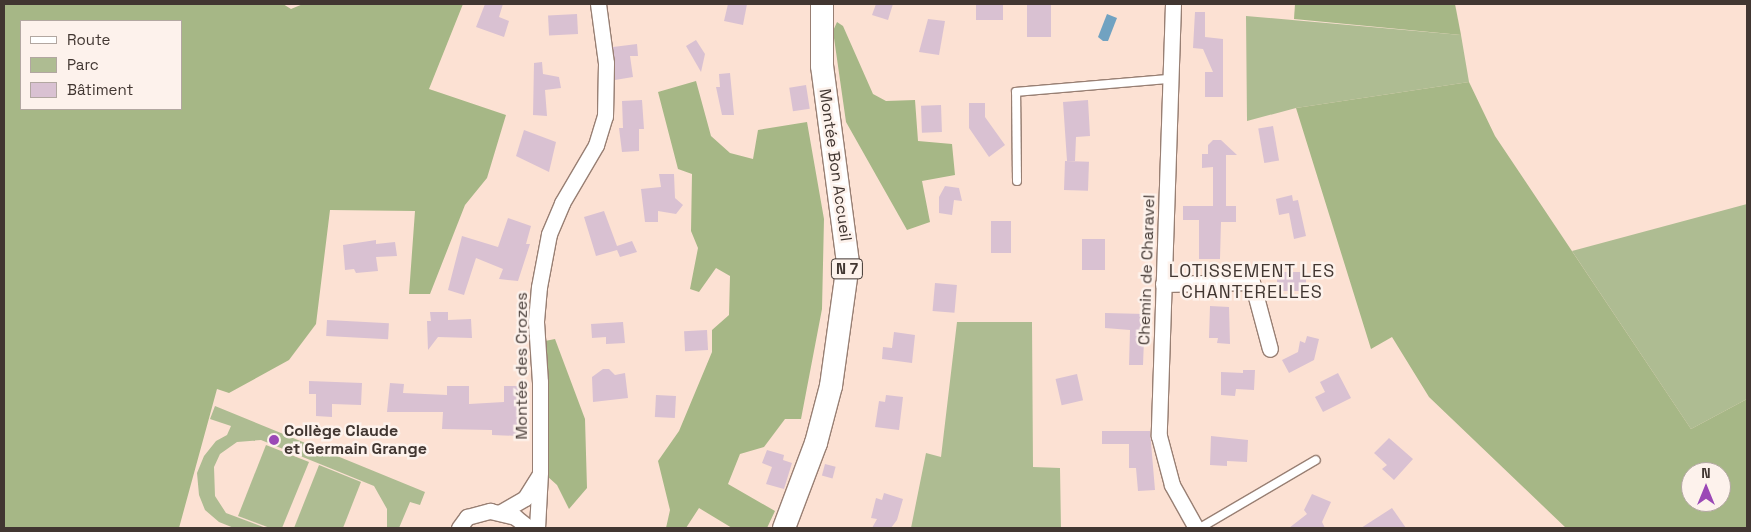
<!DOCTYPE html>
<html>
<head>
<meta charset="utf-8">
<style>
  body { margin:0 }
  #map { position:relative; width:1751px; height:532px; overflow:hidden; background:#fce1d3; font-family:"Space Grotesk",sans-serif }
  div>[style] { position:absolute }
  .green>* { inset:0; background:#aebc92 }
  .forest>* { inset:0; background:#a6b786 }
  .water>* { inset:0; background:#71a2c1 }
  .building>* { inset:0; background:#d9c1d2; transform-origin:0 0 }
  .roads { filter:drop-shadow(1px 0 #987f73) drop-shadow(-1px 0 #987f73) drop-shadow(0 1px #987f73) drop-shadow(0 -1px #987f73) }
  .lane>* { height:8px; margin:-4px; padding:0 4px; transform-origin:4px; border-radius:4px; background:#fff }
  .street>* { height:15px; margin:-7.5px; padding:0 7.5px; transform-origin:7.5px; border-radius:7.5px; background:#fff }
  .primary>* { height:22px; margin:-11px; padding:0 11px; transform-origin:11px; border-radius:11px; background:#fff }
  .dots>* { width:14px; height:14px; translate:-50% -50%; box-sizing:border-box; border:2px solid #fdf2ec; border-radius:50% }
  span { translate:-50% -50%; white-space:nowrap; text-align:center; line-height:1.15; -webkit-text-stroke:5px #fdf2ec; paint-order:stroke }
  .shield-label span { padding:1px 4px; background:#fdf2ec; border:1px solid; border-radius:4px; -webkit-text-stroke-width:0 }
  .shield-label { font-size:15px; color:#413631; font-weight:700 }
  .street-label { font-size:16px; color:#413631 }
  .poi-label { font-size:16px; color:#413631; font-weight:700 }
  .left { translate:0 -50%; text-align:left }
  .neighbourhood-label { font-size:18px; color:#413631; letter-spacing:1px }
  .frame { position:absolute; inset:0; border:5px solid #413631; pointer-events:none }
  .legend { position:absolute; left:20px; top:20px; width:162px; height:90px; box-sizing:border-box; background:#fdf2ec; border:1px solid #b2a7a1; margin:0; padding:6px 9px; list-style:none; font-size:15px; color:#413631 }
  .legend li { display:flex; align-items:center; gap:10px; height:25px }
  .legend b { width:25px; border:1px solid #b2a7a1 }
  .north { position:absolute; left:1681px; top:462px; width:50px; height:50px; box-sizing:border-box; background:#fdf2ec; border:1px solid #b2a7a1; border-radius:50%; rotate:0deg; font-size:14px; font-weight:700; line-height:20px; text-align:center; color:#413631 }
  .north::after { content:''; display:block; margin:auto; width:18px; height:22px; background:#9b48b6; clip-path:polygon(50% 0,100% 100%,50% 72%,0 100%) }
</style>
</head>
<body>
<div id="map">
  <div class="green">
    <div style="clip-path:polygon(1246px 16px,1461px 35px,1469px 82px,1296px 108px,1247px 121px)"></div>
    <div style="clip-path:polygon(1747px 204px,1747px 399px,1691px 429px,1572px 251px)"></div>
    <div style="clip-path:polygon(957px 322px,1032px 322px,1033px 467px,1060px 468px,1061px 528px,911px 528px,926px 453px,941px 457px)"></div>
    <div style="clip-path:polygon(215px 406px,425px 492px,420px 505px,410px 502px,399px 528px,387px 528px,387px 509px,374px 486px,261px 440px,237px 442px,220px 454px,214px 467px,215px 496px,226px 513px,266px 528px,234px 528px,219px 522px,205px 510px,199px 495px,197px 473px,204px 456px,216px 441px,227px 435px,231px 426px,210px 419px)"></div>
    <div style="clip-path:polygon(266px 445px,309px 462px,282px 528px,270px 528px,238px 516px)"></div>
    <div style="clip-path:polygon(319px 465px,361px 482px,343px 528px,294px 528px)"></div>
  </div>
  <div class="forest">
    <div style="clip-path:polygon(evenodd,4px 4px,283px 4px,291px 9px,303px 4px,463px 4px,429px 89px,506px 115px,487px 178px,465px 205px,430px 294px,409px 294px,415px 211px,330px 210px,316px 324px,289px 360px,229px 393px,217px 389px,179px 528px,4px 528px,4px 4px,181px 21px,181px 109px,21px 109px,21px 21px,181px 21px)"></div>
    <div style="clip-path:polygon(1295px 4px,1455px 4px,1461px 35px,1294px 19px)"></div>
    <div style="clip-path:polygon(837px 22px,843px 26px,873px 94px,886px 101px,915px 100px,918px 141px,952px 144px,955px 175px,922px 181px,930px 222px,907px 230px,846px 122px,833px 31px)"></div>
    <div style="clip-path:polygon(696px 81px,711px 136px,730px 153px,753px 159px,758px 130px,807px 122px,824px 219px,822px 309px,801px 419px,785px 419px,764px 447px,740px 454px,728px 484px,775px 511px,767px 528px,732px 528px,699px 508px,686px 528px,666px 528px,670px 510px,658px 461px,679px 431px,712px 352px,712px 330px,729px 315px,730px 276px,716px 268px,699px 292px,690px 289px,698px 248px,691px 231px,692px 174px,678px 169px,658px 92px)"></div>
    <div style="clip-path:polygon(evenodd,1469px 82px,1495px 136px,1691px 429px,1747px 399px,1747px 528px,1566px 528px,1429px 397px,1392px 337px,1371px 349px,1296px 108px,1469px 82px,1691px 472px,1721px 472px,1721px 502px,1691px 502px,1691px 472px)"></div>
    <div style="clip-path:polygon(555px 339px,585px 419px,587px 488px,569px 509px,557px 485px,547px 476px,545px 341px)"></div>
  </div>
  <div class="water">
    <div style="clip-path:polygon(1107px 14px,1117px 18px,1108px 41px,1103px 41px,1098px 37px)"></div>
  </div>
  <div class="building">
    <div style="clip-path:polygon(485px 4px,503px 4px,499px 17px,509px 21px,504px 37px,476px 27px)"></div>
    <div style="clip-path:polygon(728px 4px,747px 4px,743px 25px,724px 21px)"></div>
    <div style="clip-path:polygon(876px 4px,893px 4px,888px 20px,872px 15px)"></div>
    <div style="left:976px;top:4px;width:27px;height:16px"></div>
    <div style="left:1027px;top:5px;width:24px;height:32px"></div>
    <div style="clip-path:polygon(1195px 12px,1205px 12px,1205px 37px,1223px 39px,1223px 97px,1205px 97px,1205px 72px,1213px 72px,1203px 49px,1193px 48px)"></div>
    <div style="left:577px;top:14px;width:20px;height:29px;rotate:87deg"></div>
    <div style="clip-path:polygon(928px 19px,945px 21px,939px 55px,919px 52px)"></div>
    <div style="clip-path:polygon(696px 40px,705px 54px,701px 72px,686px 46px)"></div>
    <div style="clip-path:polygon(637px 44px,638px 56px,630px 56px,633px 77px,615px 80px,613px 47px)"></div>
    <div style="clip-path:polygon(542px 62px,543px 74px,559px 77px,561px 88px,545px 90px,547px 116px,533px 115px,534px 63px)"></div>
    <div style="clip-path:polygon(730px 73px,734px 115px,722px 115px,716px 87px,720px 87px,719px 74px)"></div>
    <div style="left:806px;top:85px;width:24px;height:17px;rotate:81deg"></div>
    <div style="clip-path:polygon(642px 100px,644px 129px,639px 129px,639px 151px,622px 152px,619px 128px,623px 128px,622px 101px)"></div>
    <div style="clip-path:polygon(1088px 100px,1090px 136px,1076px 137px,1075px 161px,1067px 161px,1063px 102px)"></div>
    <div style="clip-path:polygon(969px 103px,985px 103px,985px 117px,1005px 145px,989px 157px,969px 128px)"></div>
    <div style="left:941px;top:105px;width:27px;height:20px;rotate:88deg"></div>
    <div style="left:1273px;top:126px;width:35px;height:15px;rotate:80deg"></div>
    <div style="clip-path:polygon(524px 130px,556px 142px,549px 172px,516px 156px)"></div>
    <div style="clip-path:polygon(1213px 140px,1221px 140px,1237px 155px,1226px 155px,1226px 206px,1236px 206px,1236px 222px,1221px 222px,1220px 259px,1199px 259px,1199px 220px,1183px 220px,1183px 206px,1213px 206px,1213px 167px,1202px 168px,1202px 154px,1208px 154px,1208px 145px)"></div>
    <div style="left:1065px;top:161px;width:24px;height:29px;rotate:2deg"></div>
    <div style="clip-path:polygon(659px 174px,674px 174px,675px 198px,683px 205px,676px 214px,658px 211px,658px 222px,645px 222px,641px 189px,661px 187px)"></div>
    <div style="clip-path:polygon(945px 186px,959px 188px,962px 201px,954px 200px,952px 215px,939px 213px,939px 197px)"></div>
    <div style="clip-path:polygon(1292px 195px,1293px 201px,1298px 200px,1306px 236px,1294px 239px,1289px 213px,1279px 215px,1276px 199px)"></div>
    <div style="clip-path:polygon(604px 211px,617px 246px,632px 241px,637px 252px,620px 257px,617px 250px,596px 256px,584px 217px)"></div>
    <div style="clip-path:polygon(508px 218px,531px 226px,526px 244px,530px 244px,518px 281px,499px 279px,503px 269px,476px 258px,464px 295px,448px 290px,462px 236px,498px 247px)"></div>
    <div style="left:991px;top:221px;width:20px;height:32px"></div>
    <div style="left:1082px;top:239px;width:23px;height:31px"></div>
    <div style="clip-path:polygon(376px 240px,376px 244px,395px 242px,397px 256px,376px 257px,378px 271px,356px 273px,354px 269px,345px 270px,343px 245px)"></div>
    <div style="left:1277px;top:272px;width:29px;height:19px"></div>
    <div style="left:935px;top:283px;width:22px;height:28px;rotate:5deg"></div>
    <div style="clip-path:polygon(1210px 306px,1229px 307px,1230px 344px,1217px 343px,1218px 338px,1209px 338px)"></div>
    <div style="clip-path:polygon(430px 312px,448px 312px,448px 320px,471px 319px,472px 338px,438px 337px,428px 350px,427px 321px,431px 321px)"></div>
    <div style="clip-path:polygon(1105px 313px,1145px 314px,1143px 365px,1129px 365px,1130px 330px,1105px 328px)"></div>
    <div style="left:327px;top:320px;width:62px;height:16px;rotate:3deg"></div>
    <div style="clip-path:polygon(623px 322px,625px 343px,606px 344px,606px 337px,592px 338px,591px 324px)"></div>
    <div style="left:707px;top:330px;width:20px;height:23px;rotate:87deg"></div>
    <div style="clip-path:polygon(894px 332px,915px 335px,912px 363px,882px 359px,883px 347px,892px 348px)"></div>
    <div style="clip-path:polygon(1307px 336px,1319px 339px,1314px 360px,1289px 373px,1282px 360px,1298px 352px,1300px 341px,1305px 343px)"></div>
    <div style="clip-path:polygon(603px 369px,609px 369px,615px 375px,625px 373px,628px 398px,593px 402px,592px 377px)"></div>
    <div style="clip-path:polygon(1243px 370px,1255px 370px,1254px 390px,1236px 389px,1235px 396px,1221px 395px,1221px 372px,1243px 373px)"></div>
    <div style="clip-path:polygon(1338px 373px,1351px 398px,1323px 412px,1315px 397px,1325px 392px,1320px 382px)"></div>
    <div style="left:1077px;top:374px;width:27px;height:22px;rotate:77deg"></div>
    <div style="clip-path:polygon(309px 381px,362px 383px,361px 405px,332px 404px,332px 417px,316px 416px,316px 394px,309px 394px)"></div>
    <div style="clip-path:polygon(390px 383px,404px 384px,403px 393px,447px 395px,447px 386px,469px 386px,469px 404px,504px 402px,504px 386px,520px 386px,518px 436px,492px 435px,492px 430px,442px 429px,443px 412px,387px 412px)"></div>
    <div style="left:656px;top:395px;width:20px;height:22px;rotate:3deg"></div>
    <div style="clip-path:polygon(886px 395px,903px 397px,899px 430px,875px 427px,879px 401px,885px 402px)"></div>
    <div style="clip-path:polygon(1102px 431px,1150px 431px,1155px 490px,1138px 491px,1136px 468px,1129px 468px,1129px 444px,1102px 444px)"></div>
    <div style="clip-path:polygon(1211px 436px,1248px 440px,1247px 462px,1227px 461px,1227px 466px,1210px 465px)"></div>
    <div style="clip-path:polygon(1389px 438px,1413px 459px,1394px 480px,1382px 469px,1387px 465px,1374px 453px)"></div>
    <div style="clip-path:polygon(767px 450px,784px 455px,783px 460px,792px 463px,784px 489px,766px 484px,772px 467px,762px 463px)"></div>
    <div style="left:825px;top:464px;width:11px;height:12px;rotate:15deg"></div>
    <div style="clip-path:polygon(884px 493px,903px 499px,897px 520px,891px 528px,872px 528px,877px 519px,871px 518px,876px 498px,882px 500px)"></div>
    <div style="clip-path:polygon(1312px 494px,1331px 502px,1322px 522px,1325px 528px,1289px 528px,1307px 514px,1304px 510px)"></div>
    <div style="clip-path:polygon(1392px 508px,1406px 528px,1361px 528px)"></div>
  </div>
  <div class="roads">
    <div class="lane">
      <div style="left:1017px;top:181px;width:89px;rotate:-90.6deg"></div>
      <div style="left:1016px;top:92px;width:154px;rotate:-4.9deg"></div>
      <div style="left:1200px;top:528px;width:134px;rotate:-30.4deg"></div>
    </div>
    <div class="street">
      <div style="left:1173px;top:4px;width:432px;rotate:91.9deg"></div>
      <div style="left:1159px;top:436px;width:51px;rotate:75.1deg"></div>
      <div style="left:1172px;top:485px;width:49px;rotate:60.8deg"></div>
      <div style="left:1163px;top:284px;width:89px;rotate:-1.3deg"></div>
      <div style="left:1252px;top:282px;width:69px;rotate:75deg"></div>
      <div style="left:501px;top:512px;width:28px;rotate:-30deg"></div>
      <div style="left:525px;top:498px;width:26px;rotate:-58deg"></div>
      <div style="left:459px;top:528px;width:14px;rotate:-54deg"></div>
      <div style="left:467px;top:517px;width:24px;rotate:-15deg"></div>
      <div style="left:490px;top:511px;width:26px;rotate:13deg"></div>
      <div style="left:515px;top:517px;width:18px;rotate:38deg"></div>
      <div style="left:537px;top:528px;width:56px;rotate:-86.9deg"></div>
      <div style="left:540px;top:472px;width:90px;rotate:-90deg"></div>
      <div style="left:540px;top:382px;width:61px;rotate:-93.8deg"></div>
      <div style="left:536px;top:321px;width:34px;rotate:-85deg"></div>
      <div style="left:539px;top:287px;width:54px;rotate:-79.3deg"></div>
      <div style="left:549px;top:234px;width:34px;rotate:-67deg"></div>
      <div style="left:562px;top:203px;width:67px;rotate:-59.6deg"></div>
      <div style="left:596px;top:145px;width:30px;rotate:-73deg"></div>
      <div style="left:605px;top:116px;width:53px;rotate:-88.9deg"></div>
      <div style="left:606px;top:63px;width:60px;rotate:-97.7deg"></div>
    </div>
    <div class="primary">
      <div style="left:784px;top:528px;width:91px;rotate:-69.4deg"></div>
      <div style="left:816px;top:443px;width:59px;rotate:-75.3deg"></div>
      <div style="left:831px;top:386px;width:124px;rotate:-82.1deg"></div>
      <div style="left:848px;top:263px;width:199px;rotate:-97.5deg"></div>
      <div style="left:822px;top:66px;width:62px;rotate:-90deg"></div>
    </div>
  </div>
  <div class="dots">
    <div style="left:274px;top:440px;background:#9b48b6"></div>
  </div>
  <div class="shield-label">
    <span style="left:847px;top:269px">N 7</span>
  </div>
  <div class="street-label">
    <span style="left:835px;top:165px;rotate:82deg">Montée Bon Accueil</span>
    <span style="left:1147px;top:270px;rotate:-88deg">Chemin de Charavel</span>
    <span style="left:522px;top:366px;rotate:-90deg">Montée des Crozes</span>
  </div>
  <div class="poi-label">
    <span class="left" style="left:284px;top:440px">Collège Claude<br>et Germain Grange</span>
  </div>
  <div class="neighbourhood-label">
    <span style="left:1252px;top:282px">LOTISSEMENT LES<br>CHANTERELLES</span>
  </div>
  <div class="frame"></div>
  <ul class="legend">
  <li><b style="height:6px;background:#fff"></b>Route</li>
  <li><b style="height:14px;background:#aebc92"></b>Parc</li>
  <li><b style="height:14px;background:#d9c1d2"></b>Bâtiment</li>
  </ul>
  <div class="north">N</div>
</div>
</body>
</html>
